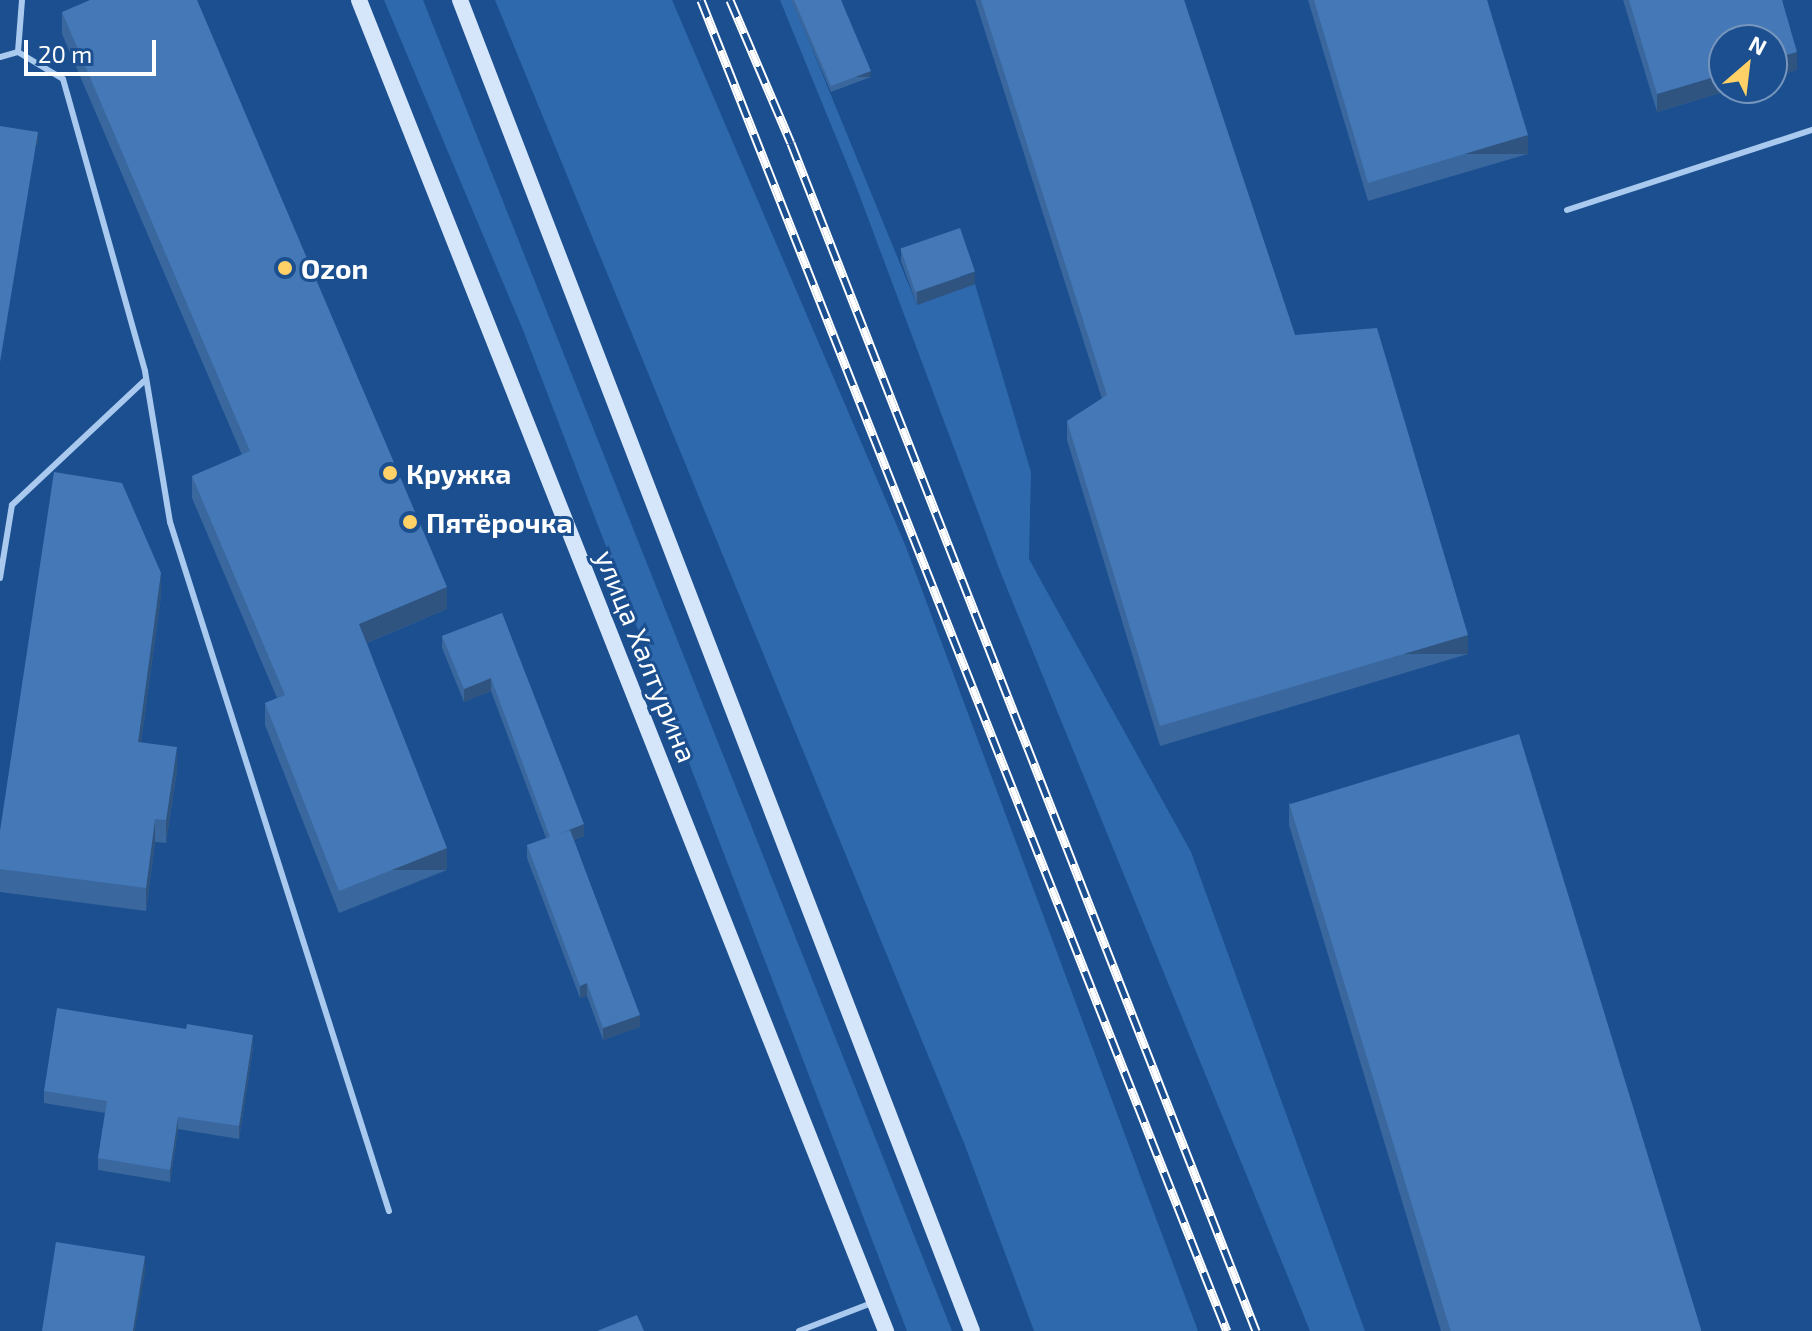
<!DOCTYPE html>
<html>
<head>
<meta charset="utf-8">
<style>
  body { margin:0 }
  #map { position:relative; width:1812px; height:1331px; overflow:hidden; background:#1b4f8f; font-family:"Exo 2",sans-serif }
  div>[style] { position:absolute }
  .green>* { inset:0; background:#2e69ad }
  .lane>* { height:6px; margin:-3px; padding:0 3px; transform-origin:3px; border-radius:3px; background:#a9c9ee }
  .secondary>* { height:16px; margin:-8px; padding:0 8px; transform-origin:8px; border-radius:8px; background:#d6e6fa }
  .rail>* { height:9px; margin-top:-4.5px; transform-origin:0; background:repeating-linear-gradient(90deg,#1b4f8f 0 18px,#fff 0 36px); box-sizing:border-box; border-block:2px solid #fff }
  .wall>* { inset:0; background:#3a679d }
  .shaded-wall>* { inset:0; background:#305480; transform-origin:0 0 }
  .building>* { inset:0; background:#4478b7; transform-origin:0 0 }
  .dots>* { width:22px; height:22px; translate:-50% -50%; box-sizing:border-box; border:4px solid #1b4f8f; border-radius:50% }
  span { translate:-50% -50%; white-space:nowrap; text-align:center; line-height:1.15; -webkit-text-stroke:6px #1b4f8f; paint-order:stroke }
  .poi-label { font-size:28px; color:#fff; font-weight:700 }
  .left { translate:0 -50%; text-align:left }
  .street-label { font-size:28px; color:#fff }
  .north { position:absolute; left:1708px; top:24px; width:80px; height:80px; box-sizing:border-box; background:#1b4f8f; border:2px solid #7695bc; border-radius:50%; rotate:28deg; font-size:22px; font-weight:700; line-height:32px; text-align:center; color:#fff }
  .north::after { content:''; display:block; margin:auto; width:28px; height:36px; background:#ffd166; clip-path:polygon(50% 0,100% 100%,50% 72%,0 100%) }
  .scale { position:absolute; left:24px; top:40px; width:132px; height:36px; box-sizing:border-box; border:4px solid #fff; border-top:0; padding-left:10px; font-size:24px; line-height:28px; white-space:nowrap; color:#fff; -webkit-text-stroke:6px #1b4f8f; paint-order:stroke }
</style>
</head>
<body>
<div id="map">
  <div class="green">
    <div style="clip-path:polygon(384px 0,423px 0,952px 1331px,907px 1331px,523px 330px)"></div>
    <div style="clip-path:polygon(495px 0,672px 0,906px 547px,1198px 1331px,1034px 1331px,964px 1143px)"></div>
    <div style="clip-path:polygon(780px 0,792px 0,917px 305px,975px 284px,1031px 472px,1029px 559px,1191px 852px,1365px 1331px,1310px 1331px,1000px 571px,856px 186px)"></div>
  </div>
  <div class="lane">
    <div style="left:22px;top:0;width:52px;rotate:94.4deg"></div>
    <div style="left:18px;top:52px;width:52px;rotate:31deg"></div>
    <div style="left:63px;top:79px;width:303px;rotate:74.3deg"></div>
    <div style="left:145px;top:371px;width:153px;rotate:80.6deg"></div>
    <div style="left:170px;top:522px;width:723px;rotate:72.37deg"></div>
    <div style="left:0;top:57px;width:19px;rotate:-16deg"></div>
    <div style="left:1567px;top:210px;width:258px;rotate:-18.1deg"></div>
    <div style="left:0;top:578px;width:74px;rotate:-80.7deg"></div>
    <div style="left:12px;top:505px;width:181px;rotate:-43.2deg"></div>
    <div style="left:799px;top:1331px;width:80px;rotate:-21.1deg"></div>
  </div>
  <div class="secondary">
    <div style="left:359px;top:0;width:1432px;rotate:68.4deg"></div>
    <div style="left:460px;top:0;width:1426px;rotate:68.96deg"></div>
  </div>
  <div class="rail">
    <div style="left:701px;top:0;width:1431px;rotate:68.44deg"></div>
    <div style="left:730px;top:0;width:155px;rotate:66.9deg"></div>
    <div style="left:791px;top:143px;width:1276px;rotate:68.62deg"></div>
  </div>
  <div class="wall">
    <div style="clip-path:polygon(791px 0,841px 0,871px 77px,831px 92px)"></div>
    <div style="clip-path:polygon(975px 0,1184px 0,1295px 335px,1468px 654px,1160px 746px,1067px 440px,1067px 421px,1102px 399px)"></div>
    <div style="clip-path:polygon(1308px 0,1487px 0,1528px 154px,1368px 201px)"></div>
    <div style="clip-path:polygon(1623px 0,1782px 0,1797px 70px,1657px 112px)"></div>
    <div style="clip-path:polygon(62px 12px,447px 609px,367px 643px,447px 870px,339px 913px,265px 725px,265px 703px,277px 698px,192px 498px,192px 476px,242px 455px,62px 34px)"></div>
    <div style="clip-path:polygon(901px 249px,975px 284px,917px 305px,901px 261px)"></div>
    <div style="clip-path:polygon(161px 596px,141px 742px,177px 770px,166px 843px,155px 842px,146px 911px,0 892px,0 831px)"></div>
    <div style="clip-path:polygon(502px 613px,584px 836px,574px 840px,640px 1027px,603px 1040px,587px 996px,580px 998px,527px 858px,527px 845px,546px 838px,491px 691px,464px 702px,442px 648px,442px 636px)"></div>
    <div style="clip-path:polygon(1289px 802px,1699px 1331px,1441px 1331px,1289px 825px)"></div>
    <div style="clip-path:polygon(253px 1048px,239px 1139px,178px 1129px,170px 1182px,98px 1170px,98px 1158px,105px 1113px,44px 1103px,44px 1091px)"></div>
  </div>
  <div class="shaded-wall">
    <div style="clip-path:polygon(1797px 52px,1797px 70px,1772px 78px,1772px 59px)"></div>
    <div style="left:871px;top:71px;width:6px;height:43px;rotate:90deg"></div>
    <div style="clip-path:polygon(1724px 74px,1724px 88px,1737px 88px,1657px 112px,1657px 94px)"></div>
    <div style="left:38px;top:132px;width:13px;height:233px;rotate:90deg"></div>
    <div style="left:1528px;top:135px;width:19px;height:167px;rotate:90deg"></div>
    <div style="clip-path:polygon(975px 272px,975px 284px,917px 305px,917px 292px)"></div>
    <div style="clip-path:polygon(161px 573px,161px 596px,138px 765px,138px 742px)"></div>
    <div style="clip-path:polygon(447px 587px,447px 609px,359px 646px,359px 624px)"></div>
    <div style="left:1468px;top:635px;width:19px;height:321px;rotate:90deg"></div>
    <div style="clip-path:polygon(491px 678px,491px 691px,464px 702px,464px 689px)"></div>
    <div style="clip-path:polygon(177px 747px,177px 770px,166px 843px,166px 820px)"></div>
    <div style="clip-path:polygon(155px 819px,155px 842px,146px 911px,146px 888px)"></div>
    <div style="clip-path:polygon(584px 824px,584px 836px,558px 846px,558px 834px)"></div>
    <div style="left:447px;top:848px;width:22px;height:116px;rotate:90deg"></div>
    <div style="clip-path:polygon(587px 983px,587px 996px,580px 998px,580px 986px)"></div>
    <div style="clip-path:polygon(640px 1015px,640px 1027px,603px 1040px,603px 1028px)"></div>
    <div style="clip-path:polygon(253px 1035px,253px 1048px,239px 1139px,239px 1126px)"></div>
    <div style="clip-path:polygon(178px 1117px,178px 1129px,170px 1182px,170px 1170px)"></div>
    <div style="clip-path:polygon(145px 1256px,145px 1272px,135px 1331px,133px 1331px)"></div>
  </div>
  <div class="building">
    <div style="clip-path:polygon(90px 0,197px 0,447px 587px,359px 624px,447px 848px,339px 891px,265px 703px,285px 695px,192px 476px,250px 451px,62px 12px)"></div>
    <div style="clip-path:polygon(794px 0,841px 0,871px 71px,831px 86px)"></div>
    <div style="clip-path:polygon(981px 0,1184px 0,1295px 335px,1377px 328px,1468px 635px,1160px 726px,1067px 421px,1107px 395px)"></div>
    <div style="clip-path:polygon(1314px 0,1487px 0,1528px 135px,1368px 183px)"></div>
    <div style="clip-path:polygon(1629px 0,1782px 0,1797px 52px,1772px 59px,1772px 40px,1724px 40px,1724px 74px,1657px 94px)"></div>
    <div style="clip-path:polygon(0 126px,38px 132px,0 362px)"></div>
    <div style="left:960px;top:228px;width:46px;height:63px;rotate:71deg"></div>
    <div style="clip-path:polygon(54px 472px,122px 483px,161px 573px,138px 742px,177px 747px,166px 820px,155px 819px,146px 888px,0 869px,0 831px)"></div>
    <div style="clip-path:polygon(502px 613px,584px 824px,558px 834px,570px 830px,640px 1015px,603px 1028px,587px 983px,580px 986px,527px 845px,550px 837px,491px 678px,464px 689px,442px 636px)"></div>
    <div style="left:1519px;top:734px;width:624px;height:240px;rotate:73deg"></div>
    <div style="clip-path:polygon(57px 1008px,186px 1029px,187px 1024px,253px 1035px,239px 1126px,178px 1117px,170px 1170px,98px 1158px,107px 1101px,44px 1091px)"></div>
    <div style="clip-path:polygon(56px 1242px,145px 1256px,133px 1331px,42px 1331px)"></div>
    <div style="clip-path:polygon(637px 1315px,644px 1331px,597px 1331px)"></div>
  </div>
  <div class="dots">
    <div style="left:285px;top:268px;background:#ffd166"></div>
    <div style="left:390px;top:473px;background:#ffd166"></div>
    <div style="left:410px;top:522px;background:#ffd166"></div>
  </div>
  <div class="poi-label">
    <span class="left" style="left:301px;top:268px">Ozon</span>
    <span class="left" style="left:406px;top:473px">Кружка</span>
    <span class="left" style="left:426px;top:522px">Пятёрочка</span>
  </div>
  <div class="street-label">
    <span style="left:647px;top:656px;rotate:68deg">улица Халтурина</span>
  </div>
  <div class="north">N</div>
  <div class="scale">20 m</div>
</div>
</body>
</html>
